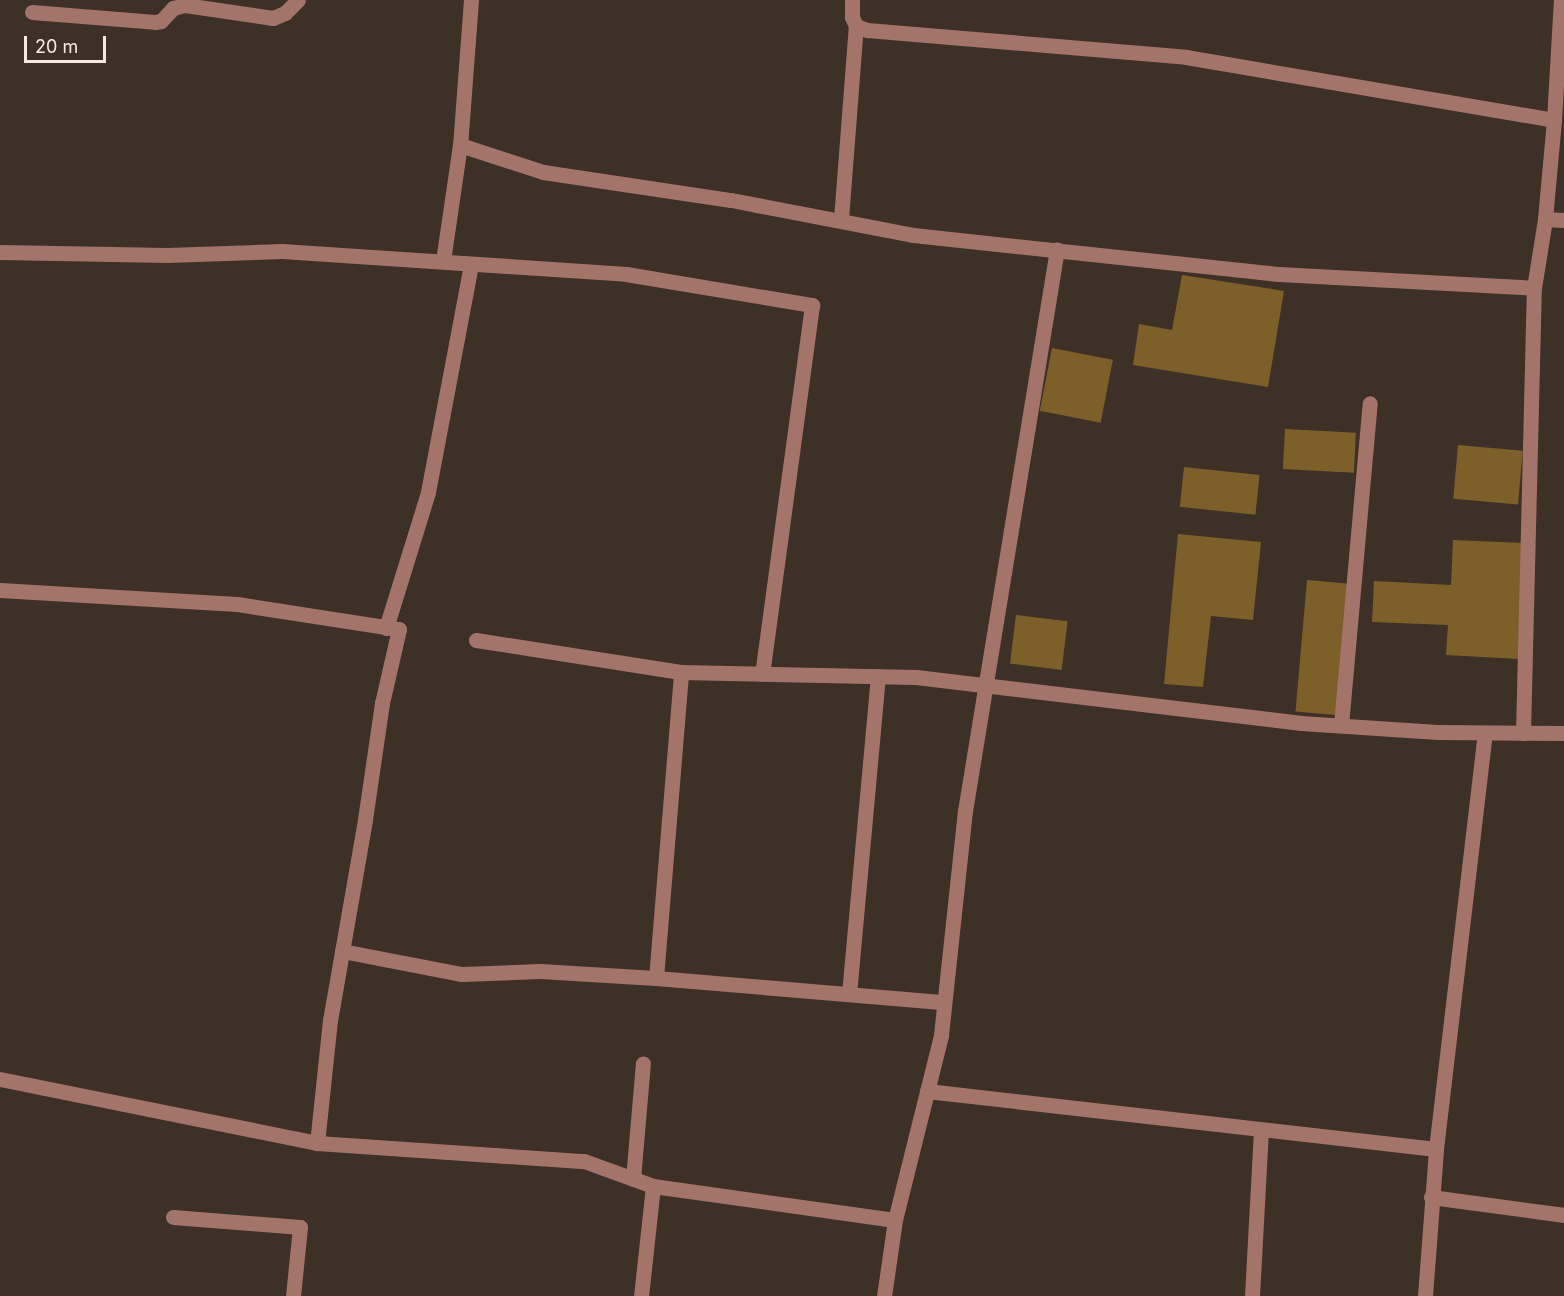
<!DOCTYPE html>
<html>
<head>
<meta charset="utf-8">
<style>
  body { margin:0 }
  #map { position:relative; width:1564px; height:1296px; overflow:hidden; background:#3d3027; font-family:Inter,sans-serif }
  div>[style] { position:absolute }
  .building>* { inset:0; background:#7d6029; transform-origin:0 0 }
  .minor>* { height:15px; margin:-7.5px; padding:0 7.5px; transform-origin:7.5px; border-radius:7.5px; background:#a4746a }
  span { translate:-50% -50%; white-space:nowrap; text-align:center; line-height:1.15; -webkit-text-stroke:6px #3d3027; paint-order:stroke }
  .scale { position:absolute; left:24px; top:36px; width:82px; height:27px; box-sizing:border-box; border:3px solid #f2eae4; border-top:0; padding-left:8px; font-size:18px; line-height:21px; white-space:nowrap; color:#f2eae4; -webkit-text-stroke:4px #3d3027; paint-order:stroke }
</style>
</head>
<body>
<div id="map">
  <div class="building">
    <div style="clip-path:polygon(1182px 275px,1284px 291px,1268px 387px,1133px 365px,1139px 324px,1172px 330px)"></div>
    <div style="left:1052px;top:348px;width:62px;height:64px;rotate:11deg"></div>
    <div style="left:1285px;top:429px;width:71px;height:40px;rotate:3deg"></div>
    <div style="left:1458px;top:445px;width:65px;height:54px;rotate:5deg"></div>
    <div style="left:1184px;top:467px;width:76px;height:40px;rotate:6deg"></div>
    <div style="clip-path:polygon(1178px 534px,1261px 542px,1253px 620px,1211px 616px,1203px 687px,1164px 684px)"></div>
    <div style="clip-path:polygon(1453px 540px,1524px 543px,1519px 659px,1446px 655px,1448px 625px,1372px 622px,1374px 581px,1451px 585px)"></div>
    <div style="left:1307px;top:580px;width:45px;height:132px;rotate:5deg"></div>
    <div style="left:1016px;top:615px;width:52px;height:49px;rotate:7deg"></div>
  </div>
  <div class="minor">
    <div style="left:471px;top:0;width:145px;rotate:94.3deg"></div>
    <div style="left:460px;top:145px;width:87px;rotate:18deg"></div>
    <div style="left:543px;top:172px;width:190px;rotate:8.5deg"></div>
    <div style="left:731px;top:200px;width:185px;rotate:10.9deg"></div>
    <div style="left:913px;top:235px;width:368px;rotate:6.1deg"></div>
    <div style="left:1279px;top:274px;width:255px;rotate:3.1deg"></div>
    <div style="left:1534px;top:288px;width:70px;rotate:-80.9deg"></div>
    <div style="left:1545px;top:219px;width:19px;rotate:3deg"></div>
    <div style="left:852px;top:0;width:17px;rotate:90deg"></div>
    <div style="left:852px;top:17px;width:10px;rotate:66deg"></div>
    <div style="left:856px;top:26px;width:12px;rotate:20deg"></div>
    <div style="left:867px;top:30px;width:320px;rotate:4.8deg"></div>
    <div style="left:1186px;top:57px;width:373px;rotate:9.7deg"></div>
    <div style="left:1554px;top:120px;width:99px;rotate:95.2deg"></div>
    <div style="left:32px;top:12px;width:123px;rotate:4.6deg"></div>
    <div style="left:155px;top:22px;width:6px;rotate:-9deg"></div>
    <div style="left:161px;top:21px;width:18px;rotate:-47deg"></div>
    <div style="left:173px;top:8px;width:12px;rotate:-14deg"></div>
    <div style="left:185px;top:5px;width:89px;rotate:8.4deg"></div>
    <div style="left:273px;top:18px;width:13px;rotate:-23deg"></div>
    <div style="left:285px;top:13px;width:18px;rotate:-45deg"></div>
    <div style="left:1554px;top:120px;width:120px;rotate:-86.7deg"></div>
    <div style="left:841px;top:219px;width:194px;rotate:-85.6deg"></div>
    <div style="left:0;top:252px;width:167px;rotate:1deg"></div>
    <div style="left:167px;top:255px;width:115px;rotate:-2deg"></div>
    <div style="left:282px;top:251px;width:345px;rotate:3.8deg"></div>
    <div style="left:626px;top:274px;width:189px;rotate:9.5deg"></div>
    <div style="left:812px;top:305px;width:372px;rotate:97.7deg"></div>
    <div style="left:443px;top:261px;width:117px;rotate:-81.7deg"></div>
    <div style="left:0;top:590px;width:237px;rotate:3.4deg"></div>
    <div style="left:237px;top:604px;width:164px;rotate:8.8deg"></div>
    <div style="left:399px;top:629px;width:76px;rotate:102.9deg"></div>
    <div style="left:382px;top:703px;width:118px;rotate:98.3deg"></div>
    <div style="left:365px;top:820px;width:203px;rotate:99.9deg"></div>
    <div style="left:330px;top:1020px;width:124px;rotate:96deg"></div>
    <div style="left:317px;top:1143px;width:268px;rotate:3.9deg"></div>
    <div style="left:584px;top:1161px;width:73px;rotate:19.9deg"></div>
    <div style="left:653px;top:1186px;width:111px;rotate:96.2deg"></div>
    <div style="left:386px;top:628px;width:142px;rotate:-72.8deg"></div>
    <div style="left:428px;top:492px;width:232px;rotate:-79.3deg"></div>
    <div style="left:476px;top:640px;width:207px;rotate:8.9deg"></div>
    <div style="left:681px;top:672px;width:235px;rotate:1.2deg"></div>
    <div style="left:916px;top:677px;width:388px;rotate:6.8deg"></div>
    <div style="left:1301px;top:723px;width:137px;rotate:3.8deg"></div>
    <div style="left:1438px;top:732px;width:126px;rotate:0.5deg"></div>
    <div style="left:1341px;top:725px;width:323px;rotate:-84.9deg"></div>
    <div style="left:1523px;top:733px;width:445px;rotate:-88.6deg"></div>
    <div style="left:342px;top:951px;width:122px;rotate:10.9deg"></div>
    <div style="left:462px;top:974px;width:78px;rotate:-2.2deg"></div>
    <div style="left:540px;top:971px;width:116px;rotate:3.5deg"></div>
    <div style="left:656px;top:978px;width:289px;rotate:4.8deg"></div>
    <div style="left:656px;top:978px;width:307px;rotate:-85.3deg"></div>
    <div style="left:849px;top:994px;width:319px;rotate:-84.8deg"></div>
    <div style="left:0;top:1079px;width:323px;rotate:11.4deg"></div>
    <div style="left:927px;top:1091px;width:512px;rotate:6.5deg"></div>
    <div style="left:633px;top:1179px;width:116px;rotate:-85.1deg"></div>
    <div style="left:653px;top:1186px;width:244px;rotate:8deg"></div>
    <div style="left:895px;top:1220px;width:77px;rotate:98.2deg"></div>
    <div style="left:1431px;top:1197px;width:134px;rotate:7.7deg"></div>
    <div style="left:173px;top:1217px;width:127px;rotate:4.5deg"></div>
    <div style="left:300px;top:1227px;width:69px;rotate:95.8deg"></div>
    <div style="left:895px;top:1220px;width:191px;rotate:-76deg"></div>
    <div style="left:941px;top:1035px;width:225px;rotate:-83.9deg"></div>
    <div style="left:965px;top:811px;width:569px;rotate:-80.7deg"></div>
    <div style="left:1252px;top:1296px;width:165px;rotate:-86.9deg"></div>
    <div style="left:1425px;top:1296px;width:147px;rotate:-85.7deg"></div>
    <div style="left:1436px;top:1149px;width:419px;rotate:-83.3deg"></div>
  </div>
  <div class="scale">20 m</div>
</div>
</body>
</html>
